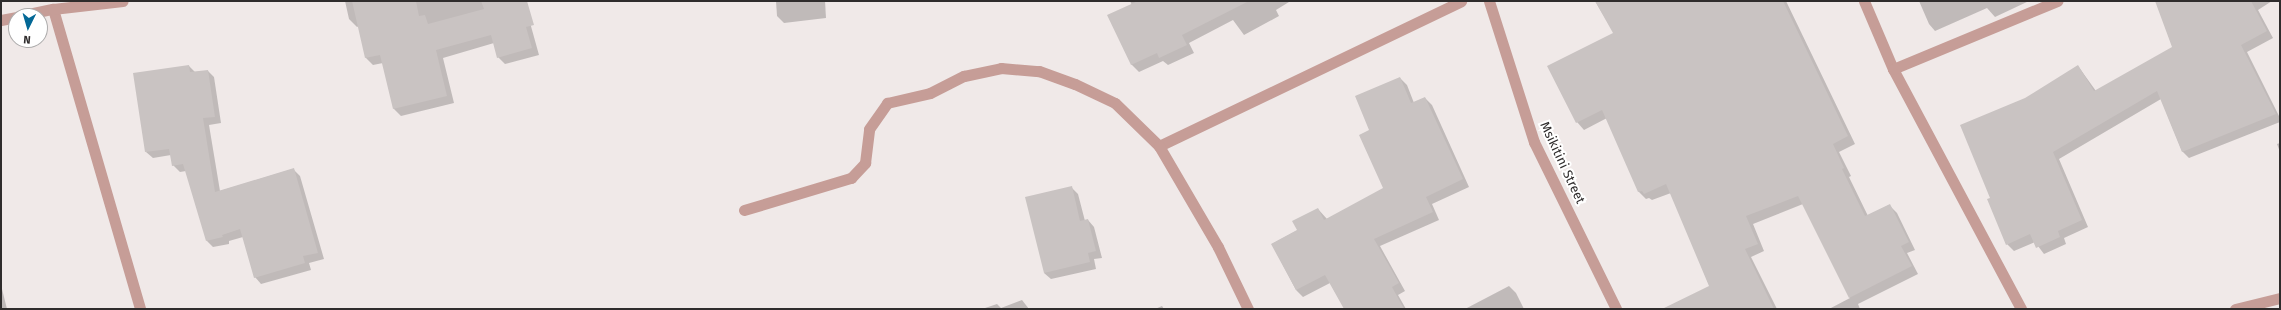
<!DOCTYPE html>
<html>
<head>
<meta charset="utf-8">
<style>
  body { margin:0 }
  #map { position:relative; width:2281px; height:310px; overflow:hidden; background:#f0e9e8; font-family:"Fira Sans",sans-serif }
  div>[style] { position:absolute }
  .shadow>* { inset:0; background:#0003 }
  .building>* { inset:0; background:#c9c3c2 }
  .minor>* { height:11px; margin:-5.5px; padding:0 5.5px; transform-origin:5.5px; border-radius:5.5px; background:#c69d97 }
  span { translate:-50% -50%; white-space:nowrap; text-align:center; line-height:1.15; -webkit-text-stroke:4px #fff; paint-order:stroke }
  .street-label { font-size:13px; color:#2f2c2c }
  .frame { position:absolute; inset:0; border:2px solid #2f2c2c; pointer-events:none }
  .north { position:absolute; left:8px; top:8px; width:40px; height:40px; box-sizing:border-box; background:#fff; border:1px solid #acabab; border-radius:50%; rotate:185deg; font-size:11px; font-weight:700; line-height:16px; text-align:center; color:#2f2c2c }
  .north::after { content:''; display:block; margin:auto; width:14px; height:18px; background:#036896; clip-path:polygon(50% 0,100% 100%,50% 72%,0 100%) }
</style>
</head>
<body>
<div id="map">
  <div class="shadow">
    <div style="clip-path:polygon(345px 1px,524px 1px,539px 55px,505px 64px,498px 57px,494px 43px,443px 58px,454px 103px,401px 116px,394px 109px,383px 63px,373px 65px,366px 58px,359px 26px,357px 27px,349px 19px)"></div>
    <div style="clip-path:polygon(776px 1px,825px 1px,826px 18px,784px 23px,777px 16px)"></div>
    <div style="clip-path:polygon(1130px 1px,1289px 1px,1289px 2px,1276px 10px,1279px 16px,1244px 35px,1233px 20px,1189px 43px,1194px 53px,1168px 65px,1163px 61px,1139px 72px,1131px 64px,1132px 5px)"></div>
    <div style="clip-path:polygon(1595px 1px,1786px 1px,1855px 144px,1839px 152px,1851px 176px,1849px 177px,1868px 216px,1889px 205px,1897px 213px,1915px 250px,1907px 253px,1918px 274px,1858px 304px,1860px 309px,1829px 309px,1850px 298px,1803px 204px,1753px 224px,1764px 251px,1751px 257px,1777px 309px,1689px 309px,1710px 287px,1671px 193px,1652px 200px,1649px 198px,1646px 199px,1639px 192px,1607px 118px,1584px 130px,1577px 122px,1614px 33px)"></div>
    <div style="clip-path:polygon(1919px 1px,2029px 1px,1995px 17px,1987px 8px,1935px 31px,1929px 24px)"></div>
    <div style="clip-path:polygon(2156px 1px,2272px 1px,2258px 10px,2273px 38px,2247px 52px,2280px 118px,2280px 122px,2189px 158px,2182px 151px,2161px 99px,2059px 159px,2088px 227px,2064px 238px,2066px 244px,2044px 254px,2035px 242px,2014px 251px,2007px 244px,1991px 199px,2026px 99px,2078px 66px,2096px 91px,2173px 48px)"></div>
    <div style="clip-path:polygon(189px 66px,195px 72px,208px 71px,214px 77px,221px 123px,209px 125px,220px 191px,293px 169px,300px 176px,324px 259px,309px 263px,311px 270px,261px 284px,255px 277px,243px 237px,229px 241px,229px 244px,213px 247px,207px 241px,186px 171px,180px 172px,173px 165px,171px 155px,153px 158px,146px 152px)"></div>
    <div style="clip-path:polygon(1400px 78px,1407px 85px,1414px 103px,1425px 98px,1432px 105px,1469px 187px,1432px 204px,1439px 220px,1380px 246px,1405px 291px,1398px 295px,1406px 309px,1345px 309px,1330px 283px,1303px 297px,1296px 290px,1272px 244px,1298px 230px,1318px 209px,1327px 219px,1385px 189px,1371px 131px)"></div>
    <div style="clip-path:polygon(2280px 143px,2280px 152px,2277px 144px)"></div>
    <div style="clip-path:polygon(1071px 187px,1078px 194px,1085px 221px,1088px 220px,1094px 227px,1102px 258px,1094px 259px,1096px 269px,1051px 279px,1044px 273px)"></div>
    <div style="clip-path:polygon(1px 285px,7px 309px,1px 309px)"></div>
    <div style="clip-path:polygon(1509px 286px,1516px 293px,1524px 309px,1465px 309px)"></div>
    <div style="clip-path:polygon(1022px 300px,1029px 309px,982px 309px,997px 304px,1001px 308px)"></div>
    <div style="clip-path:polygon(1162px 306px,1164px 309px,1155px 309px)"></div>
  </div>
  <div class="building">
    <div style="clip-path:polygon(352px 1px,416px 1px,419px 16px,425px 15px,428px 24px,484px 9px,481px 1px,527px 1px,534px 25px,526px 27px,532px 48px,497px 58px,491px 35px,436px 50px,447px 96px,393px 109px,380px 55px,365px 58px)"></div>
    <div style="clip-path:polygon(1138px 1px,1249px 1px,1182px 35px,1187px 45px,1159px 58px,1157px 53px,1131px 65px,1107px 15px)"></div>
    <div style="clip-path:polygon(1595px 1px,1783px 1px,1848px 136px,1833px 144px,1844px 168px,1842px 169px,1865px 216px,1890px 204px,1909px 242px,1901px 246px,1912px 266px,1849px 298px,1798px 196px,1746px 216px,1758px 244px,1745px 249px,1774px 309px,1662px 309px,1709px 286px,1666px 184px,1644px 194px,1642px 191px,1638px 192px,1602px 110px,1576px 123px,1547px 66px,1613px 33px)"></div>
    <div style="clip-path:polygon(2155px 1px,2251px 1px,2267px 31px,2241px 45px,2276px 114px,2182px 152px,2157px 91px,2053px 152px,2082px 220px,2058px 231px,2060px 237px,2036px 248px,2030px 234px,2006px 245px,1987px 199px,1990px 198px,1960px 125px,2025px 98px,2078px 65px,2094px 91px,2172px 47px)"></div>
    <div style="clip-path:polygon(189px 65px,190px 72px,208px 70px,215px 117px,203px 118px,215px 192px,294px 168px,318px 253px,303px 256px,305px 263px,254px 278px,240px 229px,222px 235px,223px 237px,206px 241px,183px 164px,172px 166px,169px 149px,145px 152px,133px 73px)"></div>
    <div style="clip-path:polygon(1400px 77px,1411px 103px,1425px 97px,1463px 179px,1426px 197px,1433px 212px,1374px 239px,1399px 283px,1392px 287px,1404px 309px,1344px 309px,1325px 275px,1296px 290px,1271px 244px,1297px 230px,1292px 221px,1318px 208px,1324px 220px,1383px 188px,1359px 135px,1369px 130px,1355px 96px)"></div>
    <div style="clip-path:polygon(1072px 186px,1080px 221px,1088px 219px,1096px 251px,1088px 253px,1090px 262px,1044px 273px,1025px 197px)"></div>
  </div>
  <div class="minor">
    <div style="left:1489px;top:1px;width:148px;rotate:72.3deg"></div>
    <div style="left:1534px;top:142px;width:186px;rotate:63.8deg"></div>
    <div style="left:1864px;top:1px;width:74px;rotate:66.9deg"></div>
    <div style="left:1893px;top:69px;width:272px;rotate:61.9deg"></div>
    <div style="left:53px;top:9px;width:312px;rotate:73.8deg"></div>
    <div style="left:19px;top:16px;width:35px;rotate:-12deg"></div>
    <div style="left:53px;top:9px;width:70px;rotate:-6.5deg"></div>
    <div style="left:1px;top:20px;width:15px;rotate:-11deg"></div>
    <div style="left:1893px;top:69px;width:178px;rotate:-22.5deg"></div>
    <div style="left:1159px;top:146px;width:335px;rotate:-25.6deg"></div>
    <div style="left:744px;top:210px;width:112px;rotate:-16.7deg"></div>
    <div style="left:851px;top:178px;width:21px;rotate:-47deg"></div>
    <div style="left:865px;top:163px;width:34px;rotate:-83deg"></div>
    <div style="left:869px;top:129px;width:32px;rotate:-55deg"></div>
    <div style="left:887px;top:103px;width:44px;rotate:-13.1deg"></div>
    <div style="left:930px;top:93px;width:38px;rotate:-27deg"></div>
    <div style="left:964px;top:76px;width:38px;rotate:-12deg"></div>
    <div style="left:1001px;top:68px;width:38px;rotate:5deg"></div>
    <div style="left:1039px;top:71px;width:38px;rotate:20deg"></div>
    <div style="left:1075px;top:84px;width:44px;rotate:25.4deg"></div>
    <div style="left:1115px;top:103px;width:62px;rotate:44.3deg"></div>
    <div style="left:1159px;top:146px;width:117px;rotate:59.7deg"></div>
    <div style="left:1218px;top:247px;width:69px;rotate:64.2deg"></div>
    <div style="left:2235px;top:309px;width:46px;rotate:-13.7deg"></div>
  </div>
  <div class="street-label">
    <span style="left:1562px;top:163px;rotate:65deg">Msikitini Street</span>
  </div>
  <div class="frame"></div>
  <div class="north">N</div>
</div>
</body>
</html>
